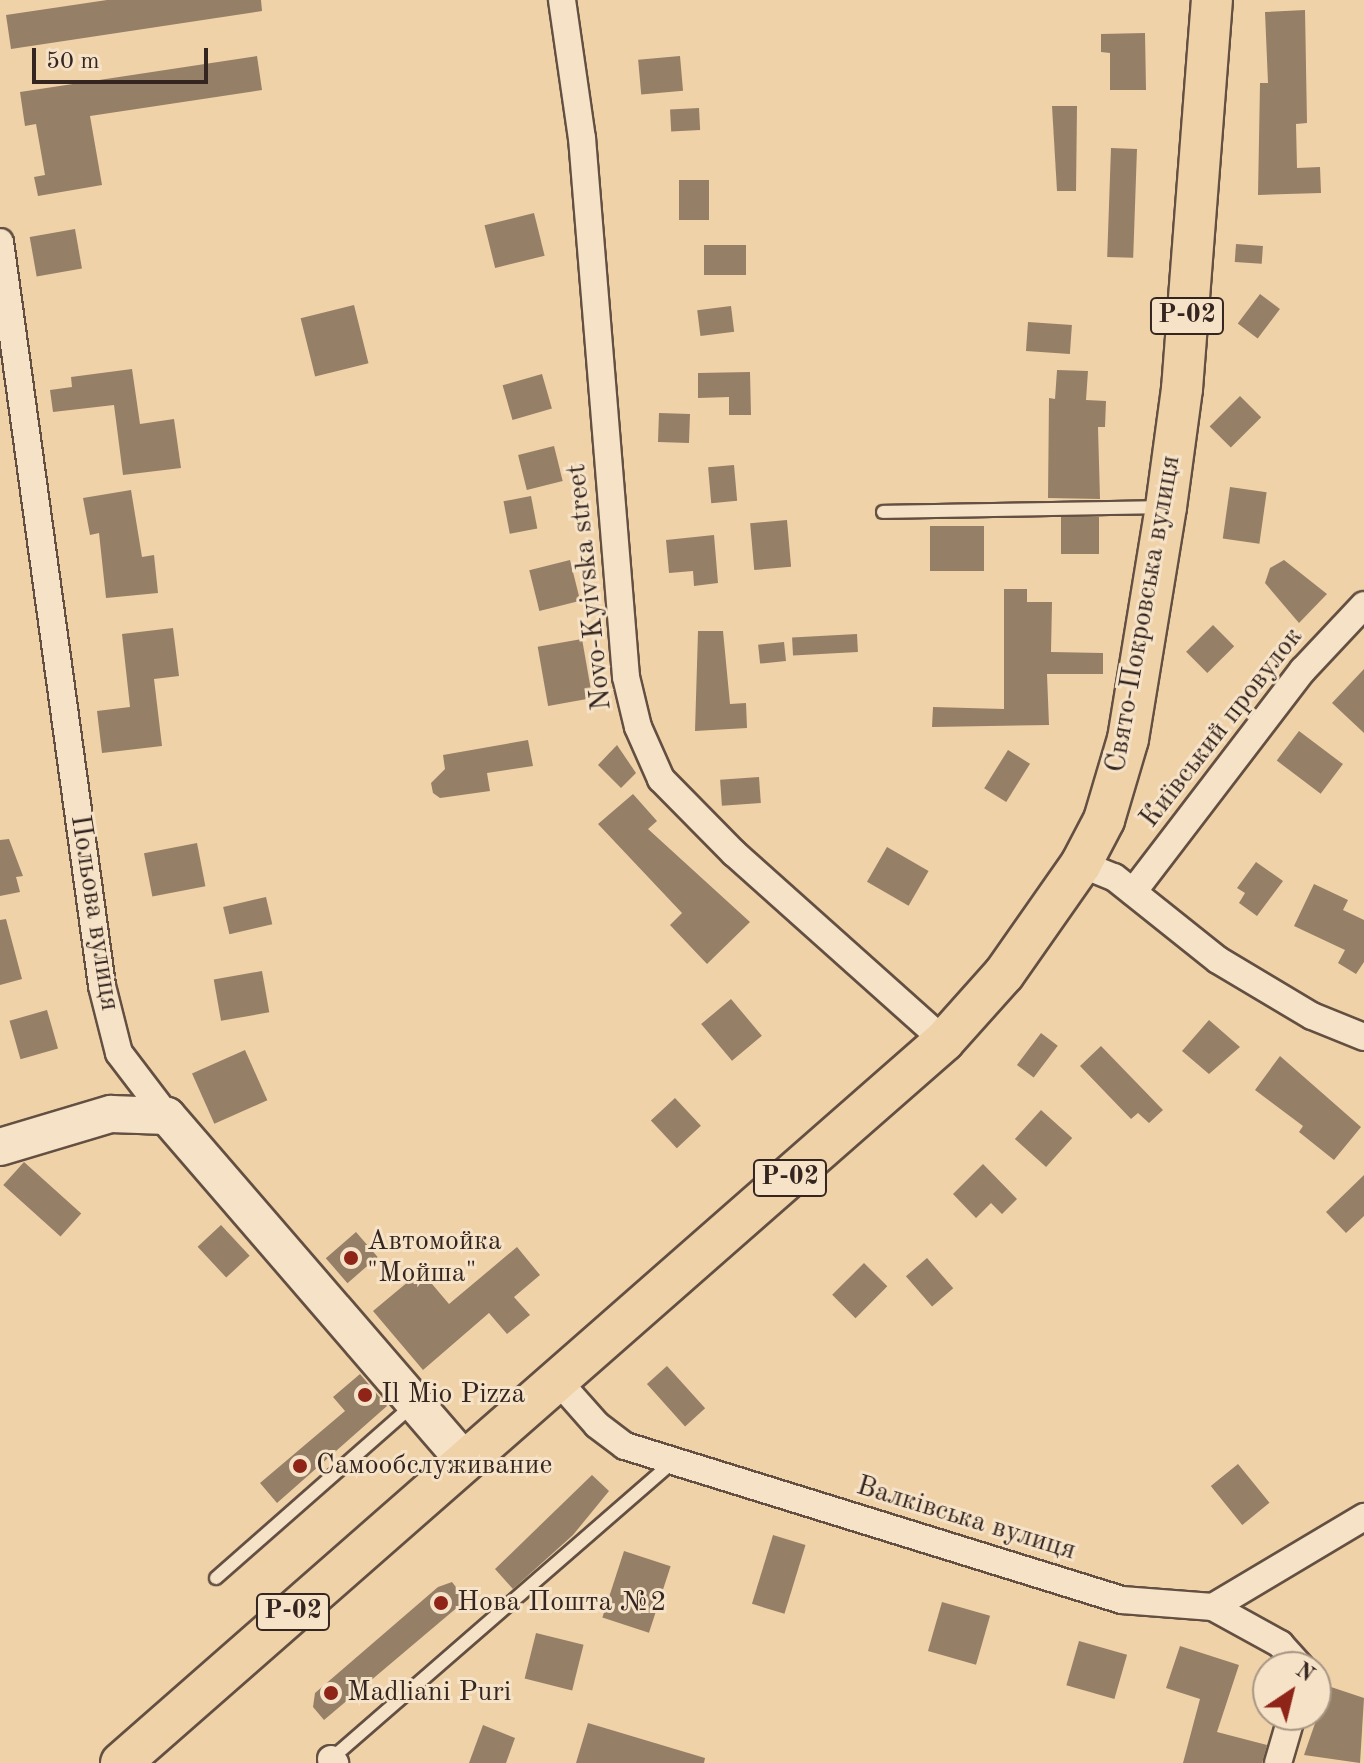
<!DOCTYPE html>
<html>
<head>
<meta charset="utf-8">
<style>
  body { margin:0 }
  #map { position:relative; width:1364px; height:1763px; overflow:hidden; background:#f0d2a9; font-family:"Old Standard TT",serif }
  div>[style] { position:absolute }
  .building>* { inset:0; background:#967f67; transform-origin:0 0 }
  .roads { filter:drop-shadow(2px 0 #635042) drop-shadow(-2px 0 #635042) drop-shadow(0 2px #635042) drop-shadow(0 -2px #635042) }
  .lane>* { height:12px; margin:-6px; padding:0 6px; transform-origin:6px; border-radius:6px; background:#f5e2c7 }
  .street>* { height:26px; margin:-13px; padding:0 13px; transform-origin:13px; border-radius:13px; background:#f5e2c7 }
  .secondary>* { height:36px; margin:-18px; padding:0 18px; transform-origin:18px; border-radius:18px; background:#f5e2c7 }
  .primary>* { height:40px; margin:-20px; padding:0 20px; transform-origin:20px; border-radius:20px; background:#f0d2a9 }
  .dots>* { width:22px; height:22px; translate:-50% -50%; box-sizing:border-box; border:4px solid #f5e2c7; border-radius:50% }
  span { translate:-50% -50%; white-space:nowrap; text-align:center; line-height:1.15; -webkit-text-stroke:6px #f5e2c7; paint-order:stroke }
  .shield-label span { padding:2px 6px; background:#f5e2c7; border:2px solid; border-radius:6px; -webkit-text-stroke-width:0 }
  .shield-label { font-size:26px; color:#342520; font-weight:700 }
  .street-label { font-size:28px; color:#342520 }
  .poi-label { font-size:28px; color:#342520 }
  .left { translate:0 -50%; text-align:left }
  .north { position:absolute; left:1252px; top:1651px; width:80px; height:80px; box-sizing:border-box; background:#f5e2c7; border:2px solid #a89684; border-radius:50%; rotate:35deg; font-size:22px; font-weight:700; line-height:32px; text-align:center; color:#342520 }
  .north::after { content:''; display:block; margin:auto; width:28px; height:36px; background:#8f2418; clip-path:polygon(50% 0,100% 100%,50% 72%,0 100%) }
  .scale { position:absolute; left:32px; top:48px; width:176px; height:36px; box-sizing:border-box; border:4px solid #342520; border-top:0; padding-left:10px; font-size:24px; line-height:28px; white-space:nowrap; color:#342520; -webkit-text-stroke:6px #f5e2c7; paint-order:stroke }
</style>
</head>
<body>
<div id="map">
  <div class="building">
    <div style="clip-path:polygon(107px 0,261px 0,262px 11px,11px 49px,6px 15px)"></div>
    <div style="clip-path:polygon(1305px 10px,1307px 123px,1296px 124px,1297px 168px,1320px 167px,1321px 193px,1258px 195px,1260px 83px,1268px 83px,1265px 12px)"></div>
    <div style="clip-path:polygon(1145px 33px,1146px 90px,1110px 90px,1110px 53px,1101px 52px,1101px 34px)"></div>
    <div style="clip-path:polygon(257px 56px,262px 90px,90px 116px,102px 185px,38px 196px,34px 177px,45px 175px,36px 124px,25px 126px,20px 92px)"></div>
    <div style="left:680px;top:56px;width:35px;height:42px;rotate:85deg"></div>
    <div style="clip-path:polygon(1052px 106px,1077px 106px,1076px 191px,1057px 191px)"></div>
    <div style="left:699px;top:108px;width:22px;height:29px;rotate:87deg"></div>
    <div style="left:1111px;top:148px;width:26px;height:109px;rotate:2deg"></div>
    <div style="left:679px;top:180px;width:30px;height:40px"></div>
    <div style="left:534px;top:213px;width:44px;height:51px;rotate:76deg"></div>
    <div style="left:75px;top:229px;width:40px;height:46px;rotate:80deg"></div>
    <div style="left:1236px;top:244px;width:27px;height:18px;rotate:4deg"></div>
    <div style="left:704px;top:245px;width:42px;height:30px"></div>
    <div style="left:1260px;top:294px;width:25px;height:37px;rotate:37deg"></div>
    <div style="left:354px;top:305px;width:60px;height:55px;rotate:76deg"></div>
    <div style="left:731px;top:306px;width:26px;height:34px;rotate:83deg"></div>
    <div style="left:1028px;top:322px;width:44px;height:29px;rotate:4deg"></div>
    <div style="clip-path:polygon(132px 369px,140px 424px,174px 419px,181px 468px,123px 475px,114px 405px,53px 412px,50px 390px,72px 387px,71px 377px)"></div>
    <div style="clip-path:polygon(1057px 370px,1088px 371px,1086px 400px,1106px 401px,1105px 427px,1098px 427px,1100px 499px,1048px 498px,1049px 398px,1055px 399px)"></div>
    <div style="clip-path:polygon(750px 372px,751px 415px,729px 415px,729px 397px,698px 398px,698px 373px)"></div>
    <div style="left:542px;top:374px;width:36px;height:41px;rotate:74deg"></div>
    <div style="left:1240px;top:396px;width:30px;height:43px;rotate:45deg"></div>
    <div style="left:659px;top:413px;width:31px;height:29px;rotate:2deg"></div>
    <div style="left:554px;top:446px;width:36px;height:37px;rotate:76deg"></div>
    <div style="left:734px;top:465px;width:36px;height:26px;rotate:85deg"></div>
    <div style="left:1230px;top:487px;width:37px;height:52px;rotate:8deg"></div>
    <div style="clip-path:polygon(131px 490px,142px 557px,154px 555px,158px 593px,106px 598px,99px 533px,90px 535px,83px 498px)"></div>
    <div style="left:531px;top:496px;width:33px;height:28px;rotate:79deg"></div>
    <div style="left:1099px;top:517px;width:37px;height:38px;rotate:90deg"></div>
    <div style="left:787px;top:520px;width:47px;height:37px;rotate:85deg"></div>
    <div style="left:984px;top:526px;width:45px;height:54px;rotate:90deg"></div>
    <div style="clip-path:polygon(714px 535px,718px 583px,694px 586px,693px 571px,669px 573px,666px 540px)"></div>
    <div style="left:570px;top:560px;width:42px;height:42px;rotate:76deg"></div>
    <div style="clip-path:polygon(1284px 560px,1327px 594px,1299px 623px,1265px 583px,1270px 568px)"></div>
    <div style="clip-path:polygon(1004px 589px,1027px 589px,1027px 602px,1052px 602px,1051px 652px,1103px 653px,1103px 674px,1047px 674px,1049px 725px,932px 727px,933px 707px,1004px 709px)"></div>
    <div style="left:1213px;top:625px;width:30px;height:38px;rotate:45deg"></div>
    <div style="clip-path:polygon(173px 628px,179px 676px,154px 679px,162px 746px,102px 753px,97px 711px,130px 707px,122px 634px)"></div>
    <div style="clip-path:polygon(698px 631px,723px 631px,730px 704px,746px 703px,747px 728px,695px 731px)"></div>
    <div style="left:857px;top:634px;width:18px;height:65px;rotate:87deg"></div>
    <div style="left:582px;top:639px;width:60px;height:45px;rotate:80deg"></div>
    <div style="left:784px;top:642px;width:19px;height:26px;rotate:84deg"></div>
    <div style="clip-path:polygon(1364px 669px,1364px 733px,1332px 703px)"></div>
    <div style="left:1299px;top:731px;width:55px;height:37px;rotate:37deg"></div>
    <div style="clip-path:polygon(528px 740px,533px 766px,487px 773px,490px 791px,440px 798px,433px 793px,431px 783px,445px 769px,443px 755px)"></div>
    <div style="clip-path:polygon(617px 745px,636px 773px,621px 788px,598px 765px)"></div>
    <div style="left:1008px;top:750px;width:26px;height:45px;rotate:32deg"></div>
    <div style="left:759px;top:777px;width:26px;height:39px;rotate:86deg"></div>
    <div style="clip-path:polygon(633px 794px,657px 821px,648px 829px,750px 922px,707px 964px,670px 925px,682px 913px,598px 824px)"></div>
    <div style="clip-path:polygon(9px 839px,23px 876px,16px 877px,20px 892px,0 896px,0 840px)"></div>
    <div style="left:197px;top:843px;width:44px;height:54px;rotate:79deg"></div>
    <div style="left:887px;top:847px;width:48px;height:40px;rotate:30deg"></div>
    <div style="clip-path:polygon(1256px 862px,1283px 881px,1257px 916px,1239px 903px,1245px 893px,1237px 888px)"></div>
    <div style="clip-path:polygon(1314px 884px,1348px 900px,1343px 910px,1364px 920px,1364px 962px,1356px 974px,1338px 963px,1345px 950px,1294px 926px)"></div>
    <div style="left:266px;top:897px;width:28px;height:44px;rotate:77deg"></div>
    <div style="clip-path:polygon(6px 919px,22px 979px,0 985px,0 920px)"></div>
    <div style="left:262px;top:971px;width:42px;height:49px;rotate:80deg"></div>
    <div style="left:731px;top:999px;width:48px;height:39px;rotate:50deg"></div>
    <div style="left:47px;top:1010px;width:40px;height:39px;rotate:74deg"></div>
    <div style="clip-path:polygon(1209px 1020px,1240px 1047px,1209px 1074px,1182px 1051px)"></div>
    <div style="left:1041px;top:1033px;width:21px;height:40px;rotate:37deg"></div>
    <div style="clip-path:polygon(1101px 1046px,1163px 1110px,1149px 1123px,1138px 1113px,1131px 1119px,1080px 1066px)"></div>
    <div style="left:245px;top:1050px;width:55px;height:58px;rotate:66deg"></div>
    <div style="clip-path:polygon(1280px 1056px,1361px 1127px,1334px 1160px,1299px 1132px,1303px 1126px,1255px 1090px)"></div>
    <div style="left:675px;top:1098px;width:38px;height:33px;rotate:47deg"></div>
    <div style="left:1041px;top:1110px;width:42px;height:39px;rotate:42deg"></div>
    <div style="left:24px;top:1162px;width:77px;height:31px;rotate:42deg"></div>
    <div style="clip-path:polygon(983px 1164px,1017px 1199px,1002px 1214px,991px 1203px,976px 1218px,953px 1194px)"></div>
    <div style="clip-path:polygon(1364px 1175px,1364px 1216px,1346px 1233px,1326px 1212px)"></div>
    <div style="left:221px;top:1225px;width:42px;height:32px;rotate:47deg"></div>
    <div style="left:356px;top:1232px;width:33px;height:40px;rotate:49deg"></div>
    <div style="clip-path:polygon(517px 1247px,540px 1275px,514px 1297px,530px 1315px,507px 1334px,489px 1313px,423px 1370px,373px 1311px,421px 1271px,449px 1304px)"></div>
    <div style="left:927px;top:1258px;width:40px;height:28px;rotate:49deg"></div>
    <div style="left:864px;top:1263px;width:33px;height:45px;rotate:45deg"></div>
    <div style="left:667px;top:1366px;width:57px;height:27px;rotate:48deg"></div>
    <div style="clip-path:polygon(360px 1374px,387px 1406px,277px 1503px,260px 1483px,345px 1411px,333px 1397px)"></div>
    <div style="left:1238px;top:1464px;width:50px;height:35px;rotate:51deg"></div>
    <div style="clip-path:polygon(592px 1475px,609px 1491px,573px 1535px,513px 1589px,495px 1569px)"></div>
    <div style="left:773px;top:1535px;width:34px;height:72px;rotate:17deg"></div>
    <div style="left:624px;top:1551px;width:49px;height:70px;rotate:18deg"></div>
    <div style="clip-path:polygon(452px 1582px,466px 1600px,324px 1720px,313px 1707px,315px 1693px,438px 1587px)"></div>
    <div style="left:942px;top:1602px;width:50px;height:51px;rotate:16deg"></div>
    <div style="left:536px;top:1633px;width:49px;height:47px;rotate:14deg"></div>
    <div style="left:1079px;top:1641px;width:50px;height:46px;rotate:16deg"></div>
    <div style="clip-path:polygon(1180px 1646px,1239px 1665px,1217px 1732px,1267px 1745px,1262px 1763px,1183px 1763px,1200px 1699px,1166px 1688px)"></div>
    <div style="clip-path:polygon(1328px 1686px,1364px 1698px,1360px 1763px,1304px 1755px)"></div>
    <div style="clip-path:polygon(588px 1723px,705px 1758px,704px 1763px,576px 1763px)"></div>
    <div style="clip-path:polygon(483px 1725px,515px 1738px,506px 1763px,469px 1763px)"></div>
  </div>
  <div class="roads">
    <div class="lane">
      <div style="left:883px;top:512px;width:279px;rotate:-1deg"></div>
      <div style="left:216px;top:1578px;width:262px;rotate:-41.3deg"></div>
      <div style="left:331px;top:1759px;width:451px;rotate:-41deg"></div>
    </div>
    <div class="street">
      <div style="left:562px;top:0;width:139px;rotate:81.8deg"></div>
      <div style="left:582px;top:138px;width:541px;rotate:85.33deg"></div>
      <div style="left:626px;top:677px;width:51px;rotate:76.5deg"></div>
      <div style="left:638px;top:727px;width:57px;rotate:66.1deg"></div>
      <div style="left:661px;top:779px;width:104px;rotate:45.4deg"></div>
      <div style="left:734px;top:853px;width:282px;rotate:41.8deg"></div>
      <div style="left:0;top:242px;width:751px;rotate:82.19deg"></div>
      <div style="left:102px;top:986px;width:69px;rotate:75.8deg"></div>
      <div style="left:119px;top:1053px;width:79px;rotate:52.7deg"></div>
      <div style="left:1081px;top:864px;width:35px;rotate:22deg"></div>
      <div style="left:1114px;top:877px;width:133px;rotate:38.6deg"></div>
      <div style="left:1218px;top:960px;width:109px;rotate:30.8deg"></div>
      <div style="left:1312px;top:1016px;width:56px;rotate:22deg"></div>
      <div style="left:1133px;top:892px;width:280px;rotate:-52.6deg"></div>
      <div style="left:1303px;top:670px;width:89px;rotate:-46.8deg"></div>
      <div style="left:559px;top:1382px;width:57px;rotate:48.5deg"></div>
      <div style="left:597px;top:1425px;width:35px;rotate:37deg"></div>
      <div style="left:625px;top:1446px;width:520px;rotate:17.22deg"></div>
      <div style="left:1122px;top:1600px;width:91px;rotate:4.4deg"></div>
      <div style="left:1213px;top:1607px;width:176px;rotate:-30.8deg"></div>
      <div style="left:1213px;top:1607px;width:77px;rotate:28.9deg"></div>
      <div style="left:1280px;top:1644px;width:31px;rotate:48deg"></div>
      <div style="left:331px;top:1759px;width:6px;rotate:45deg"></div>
      <div style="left:1278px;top:1763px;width:50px;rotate:-73.7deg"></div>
    </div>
    <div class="secondary">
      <div style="left:0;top:1147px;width:116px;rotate:-16.6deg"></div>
      <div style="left:111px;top:1114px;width:56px;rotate:2deg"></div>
      <div style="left:167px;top:1116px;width:457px;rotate:49.2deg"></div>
    </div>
    <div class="primary">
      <div style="left:121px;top:1763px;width:1095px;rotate:-41.26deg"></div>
      <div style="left:944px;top:1041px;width:90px;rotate:-48.2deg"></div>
      <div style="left:1004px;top:974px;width:134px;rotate:-55deg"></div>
      <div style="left:1081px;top:864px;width:50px;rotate:-62.4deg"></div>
      <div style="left:1104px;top:820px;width:84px;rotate:-73.5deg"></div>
      <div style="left:1128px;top:739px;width:235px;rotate:-80.7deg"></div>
      <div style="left:1166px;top:507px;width:119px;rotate:-82.3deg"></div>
      <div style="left:1182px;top:389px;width:390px;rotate:-85.6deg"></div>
    </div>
  </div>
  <div class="dots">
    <div style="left:351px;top:1258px;background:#8f2418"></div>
    <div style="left:365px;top:1395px;background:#8f2418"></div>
    <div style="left:300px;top:1466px;background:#8f2418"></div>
    <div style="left:441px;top:1603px;background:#8f2418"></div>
    <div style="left:331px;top:1693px;background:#8f2418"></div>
  </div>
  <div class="shield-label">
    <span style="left:1187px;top:316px">Р-02</span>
    <span style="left:790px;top:1178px">Р-02</span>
    <span style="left:293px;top:1612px">Р-02</span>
  </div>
  <div class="street-label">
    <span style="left:590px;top:587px;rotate:-96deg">Novo-Kyivska street</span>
    <span style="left:1144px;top:614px;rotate:-80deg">Свято-Покровська вулиця</span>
    <span style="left:1222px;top:728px;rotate:-52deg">Київський провулок</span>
    <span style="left:94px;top:913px;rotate:81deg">Польова вулиця</span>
    <span style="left:966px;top:1519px;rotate:17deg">Валківська вулиця</span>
  </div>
  <div class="poi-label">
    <span class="left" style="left:367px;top:1258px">Автомойка<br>"Мойша"</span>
    <span class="left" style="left:381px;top:1395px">Il Mio Pizza</span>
    <span class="left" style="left:316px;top:1466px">Самообслуживание</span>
    <span class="left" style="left:457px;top:1603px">Нова Пошта №2</span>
    <span class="left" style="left:347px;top:1693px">Madliani Puri</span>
  </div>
  <div class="north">N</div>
  <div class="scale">50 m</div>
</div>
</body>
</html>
